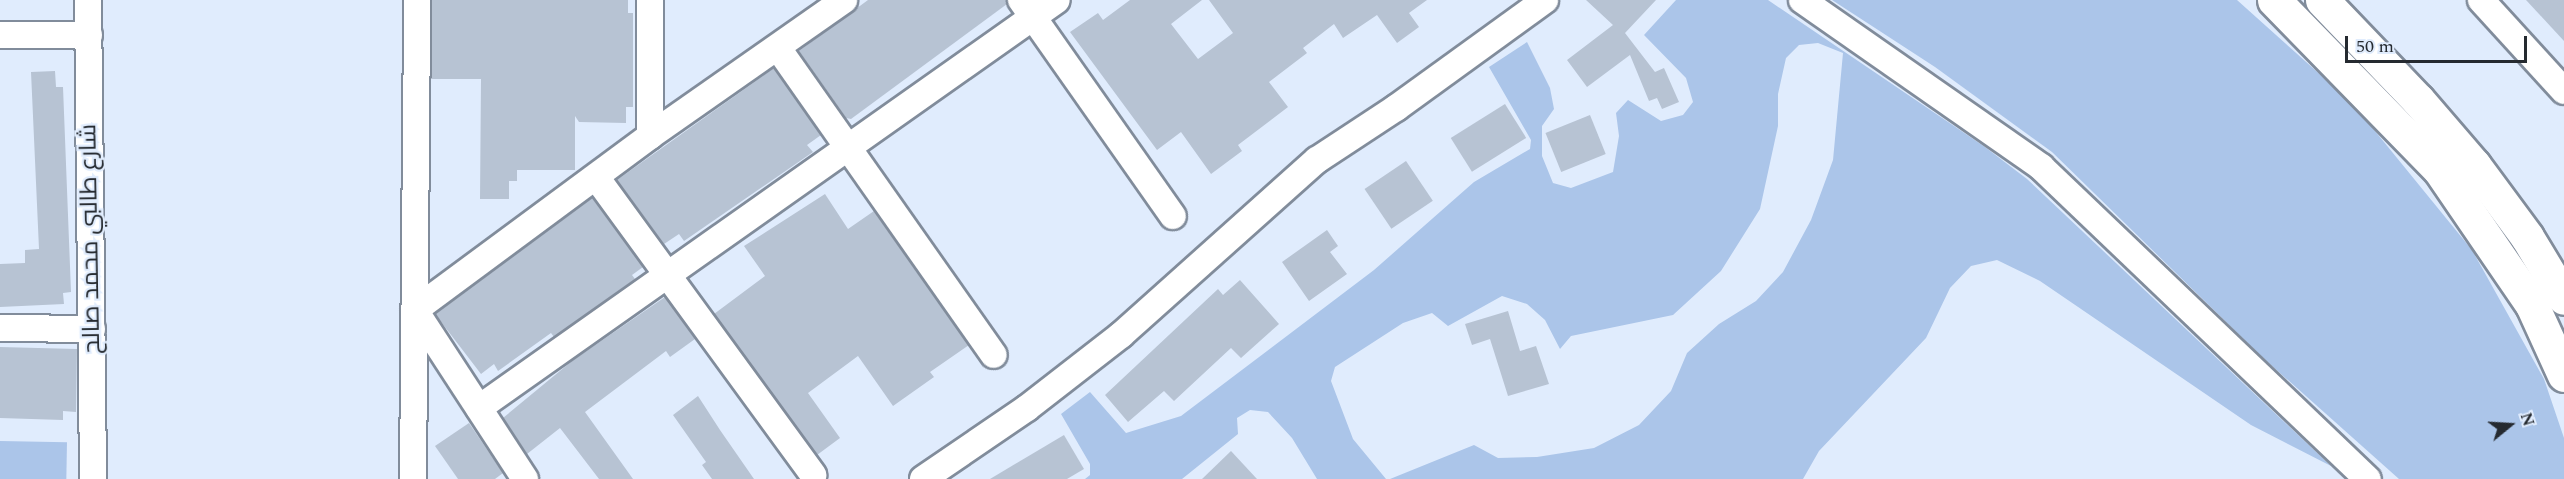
<!DOCTYPE html>
<html>
<head>
<meta charset="utf-8">
<style>
  body { margin:0 }
  #map { position:relative; width:2564px; height:479px; overflow:hidden; background:#e0ecfd; font-family:Spectral,Cairo,serif }
  div>[style] { position:absolute }
  .green>* { inset:0; background:#abc5e9; transform-origin:0 0 }
  .building>* { inset:0; background:#b7c3d3; transform-origin:0 0 }
  .roads { filter:drop-shadow(2px 0 #818c9b) drop-shadow(-2px 0 #818c9b) drop-shadow(0 2px #818c9b) drop-shadow(0 -2px #818c9b) }
  .minor>* { height:26px; margin:-13px; padding:0 13px; transform-origin:13px; border-radius:13px; background:#fff }
  .highway>* { height:33px; margin:-16.5px; padding:0 16.5px; transform-origin:16.5px; border-radius:16.5px; background:#fff }
  span { translate:-50% -50%; white-space:nowrap; text-align:center; line-height:1.15; -webkit-text-stroke:4.5px #e0ecfd; paint-order:stroke }
  .street-label { font-size:24px; color:#252a30 }
  .north { position:absolute; left:2480px; top:395px; width:60px; height:60px; -webkit-text-stroke:4px #e0ecfd; paint-order:stroke; rotate:72deg; font-size:16px; font-weight:700; line-height:24px; text-align:center; color:#252a30 }
  .north::after { content:''; display:block; margin:auto; width:21px; height:27px; background:#252a30; clip-path:polygon(50% 0,100% 100%,50% 72%,0 100%) }
  .scale { position:absolute; left:2345px; top:36px; width:182px; height:27px; box-sizing:border-box; border:3px solid #252a30; border-top:0; padding-left:8px; font-size:18px; line-height:21px; white-space:nowrap; color:#252a30; -webkit-text-stroke:4px #e0ecfd; paint-order:stroke }
</style>
</head>
<body>
<div id="map">
  <div class="green">
    <div style="clip-path:polygon(1676px 0,1768px 0,1985px 147px,2027px 179px,2331px 466px,2251px 425px,2040px 281px,1997px 260px,1971px 266px,1950px 288px,1926px 338px,1819px 451px,1803px 479px,1390px 479px,1474px 445px,1498px 458px,1537px 457px,1594px 448px,1639px 425px,1671px 391px,1687px 353px,1719px 324px,1756px 301px,1783px 272px,1811px 220px,1833px 160px,1843px 53px,1818px 43px,1799px 45px,1786px 58px,1778px 94px,1778px 126px,1760px 209px,1721px 271px,1673px 315px,1571px 336px,1560px 349px,1545px 320px,1527px 304px,1502px 296px,1448px 326px,1432px 313px,1403px 323px,1335px 367px,1331px 381px,1353px 439px,1386px 479px,1317px 479px,1292px 438px,1268px 412px,1250px 410px,1237px 418px,1238px 434px,1182px 479px,1085px 479px,1090px 475px,1090px 464px,1061px 414px,1090px 392px,1126px 433px,1181px 416px,1374px 270px,1474px 182px,1530px 149px,1531px 140px,1489px 67px,1527px 42px,1550px 88px,1554px 109px,1542px 126px,1542px 156px,1553px 183px,1571px 188px,1613px 172px,1619px 136px,1616px 113px,1628px 100px,1661px 121px,1683px 115px,1693px 102px,1686px 78px,1644px 35px)"></div>
    <div style="clip-path:polygon(1832px 0,2237px 0,2353px 104px,2472px 250px,2544px 379px,2564px 438px,2564px 479px,2399px 479px,2262px 357px,2052px 152px,1935px 67px)"></div>
    <div style="left:0;top:441px;width:67px;height:38px;rotate:1deg"></div>
  </div>
  <div class="building">
    <div style="clip-path:polygon(432px 0,628px 0,628px 13px,633px 13px,633px 107px,626px 107px,626px 123px,579px 122px,575px 116px,575px 170px,517px 170px,517px 181px,509px 181px,509px 199px,480px 199px,481px 79px,431px 79px)"></div>
    <div style="clip-path:polygon(868px 0,1006px 0,1007px 4px,851px 119px,846px 118px,799px 51px)"></div>
    <div style="clip-path:polygon(1130px 0,1202px 0,1171px 24px,1198px 59px,1233px 33px,1209px 0,1427px 0,1409px 13px,1419px 27px,1397px 43px,1377px 15px,1343px 38px,1334px 24px,1303px 48px,1307px 53px,1269px 82px,1288px 107px,1238px 145px,1242px 151px,1211px 174px,1181px 132px,1157px 150px,1070px 32px,1098px 13px,1103px 20px)"></div>
    <div style="clip-path:polygon(1586px 0,1656px 0,1625px 33px,1655px 72px,1664px 68px,1679px 102px,1662px 109px,1657px 98px,1649px 101px,1630px 55px,1587px 87px,1567px 60px,1613px 25px)"></div>
    <div style="clip-path:polygon(2526px 0,2564px 0,2564px 41px)"></div>
    <div style="clip-path:polygon(774px 68px,821px 135px,807px 145px,813px 152px,684px 241px,679px 234px,664px 244px,617px 180px)"></div>
    <div style="clip-path:polygon(55px 71px,56px 87px,63px 87px,71px 292px,63px 293px,64px 304px,0 307px,0 264px,25px 263px,25px 250px,39px 249px,31px 72px)"></div>
    <div style="left:1505px;top:104px;width:40px;height:64px;rotate:58deg"></div>
    <div style="left:1590px;top:115px;width:42px;height:48px;rotate:68deg"></div>
    <div style="left:1406px;top:161px;width:48px;height:50px;rotate:56deg"></div>
    <div style="clip-path:polygon(825px 194px,848px 229px,874px 211px,969px 345px,930px 372px,934px 377px,893px 406px,858px 356px,808px 393px,840px 438px,817px 455px,714px 314px,765px 276px,744px 246px)"></div>
    <div style="clip-path:polygon(592px 198px,643px 267px,632px 275px,635px 279px,554px 337px,551px 333px,498px 371px,494px 364px,481px 374px,435px 314px)"></div>
    <div style="clip-path:polygon(1327px 230px,1338px 246px,1330px 252px,1347px 274px,1309px 301px,1282px 262px)"></div>
    <div style="clip-path:polygon(1240px 280px,1279px 324px,1241px 358px,1231px 348px,1174px 401px,1164px 391px,1128px 422px,1105px 395px,1218px 289px,1223px 295px)"></div>
    <div style="clip-path:polygon(665px 297px,695px 339px,670px 357px,666px 351px,585px 412px,633px 479px,599px 479px,560px 428px,527px 454px,503px 418px,572px 361px)"></div>
    <div style="clip-path:polygon(1508px 311px,1520px 351px,1536px 346px,1549px 384px,1508px 396px,1490px 339px,1472px 345px,1465px 324px)"></div>
    <div style="clip-path:polygon(0 347px,77px 349px,76px 412px,63px 411px,63px 420px,0 418px)"></div>
    <div style="clip-path:polygon(698px 396px,720px 430px,754px 479px,712px 479px,702px 465px,706px 462px,673px 415px)"></div>
    <div style="clip-path:polygon(469px 423px,503px 473px,495px 479px,458px 479px,435px 446px)"></div>
    <div style="clip-path:polygon(1064px 435px,1084px 469px,1067px 479px,990px 479px)"></div>
    <div style="clip-path:polygon(1231px 451px,1257px 479px,1202px 479px)"></div>
  </div>
  <div class="roads">
    <div class="minor">
      <div style="left:88px;top:0;width:479px;rotate:89.4deg"></div>
      <div style="left:1021px;top:0;width:264px;rotate:54.9deg"></div>
      <div style="left:1802px;top:0;width:292px;rotate:34.9deg"></div>
      <div style="left:2041px;top:167px;width:452px;rotate:43.7deg"></div>
      <div style="left:2481px;top:0;width:123px;rotate:47.6deg"></div>
      <div style="left:0;top:35px;width:89px"></div>
      <div style="left:778px;top:48px;width:375px;rotate:54.9deg"></div>
      <div style="left:650px;top:136px;width:136px;rotate:-90deg"></div>
      <div style="left:596px;top:177px;width:369px;rotate:53.9deg"></div>
      <div style="left:0;top:328px;width:92px;rotate:0.6deg"></div>
      <div style="left:479px;top:408px;width:707px;rotate:-35.22deg"></div>
      <div style="left:413px;top:479px;width:479px;rotate:-89.5deg"></div>
      <div style="left:525px;top:479px;width:202px;rotate:-123.1deg"></div>
      <div style="left:415px;top:310px;width:292px;rotate:-36.5deg"></div>
      <div style="left:650px;top:136px;width:237px;rotate:-35deg"></div>
      <div style="left:923px;top:479px;width:126px;rotate:-34.3deg"></div>
      <div style="left:1027px;top:408px;width:119px;rotate:-37.8deg"></div>
      <div style="left:1121px;top:335px;width:263px;rotate:-41.8deg"></div>
      <div style="left:1317px;top:160px;width:95px;rotate:-33.4deg"></div>
      <div style="left:1396px;top:108px;width:184px;rotate:-35.9deg"></div>
    </div>
    <div class="highway">
      <div style="left:2274px;top:0;width:236px;rotate:45.7deg"></div>
      <div style="left:2439px;top:169px;width:165px;rotate:55.6deg"></div>
      <div style="left:2532px;top:305px;width:77px;rotate:65.4deg"></div>
      <div style="left:2322px;top:0;width:139px;rotate:46.2deg"></div>
      <div style="left:2418px;top:100px;width:86px;rotate:49.3deg"></div>
      <div style="left:2474px;top:165px;width:89px;rotate:53.6deg"></div>
      <div style="left:2527px;top:237px;width:71px;rotate:58.8deg"></div>
    </div>
  </div>
  <div class="street-label">
    <span style="left:91px;top:239px;rotate:-91deg">شارع طالبي محمد صالح</span>
  </div>
  <div class="north">N</div>
  <div class="scale">50 m</div>
</div>
</body>
</html>
